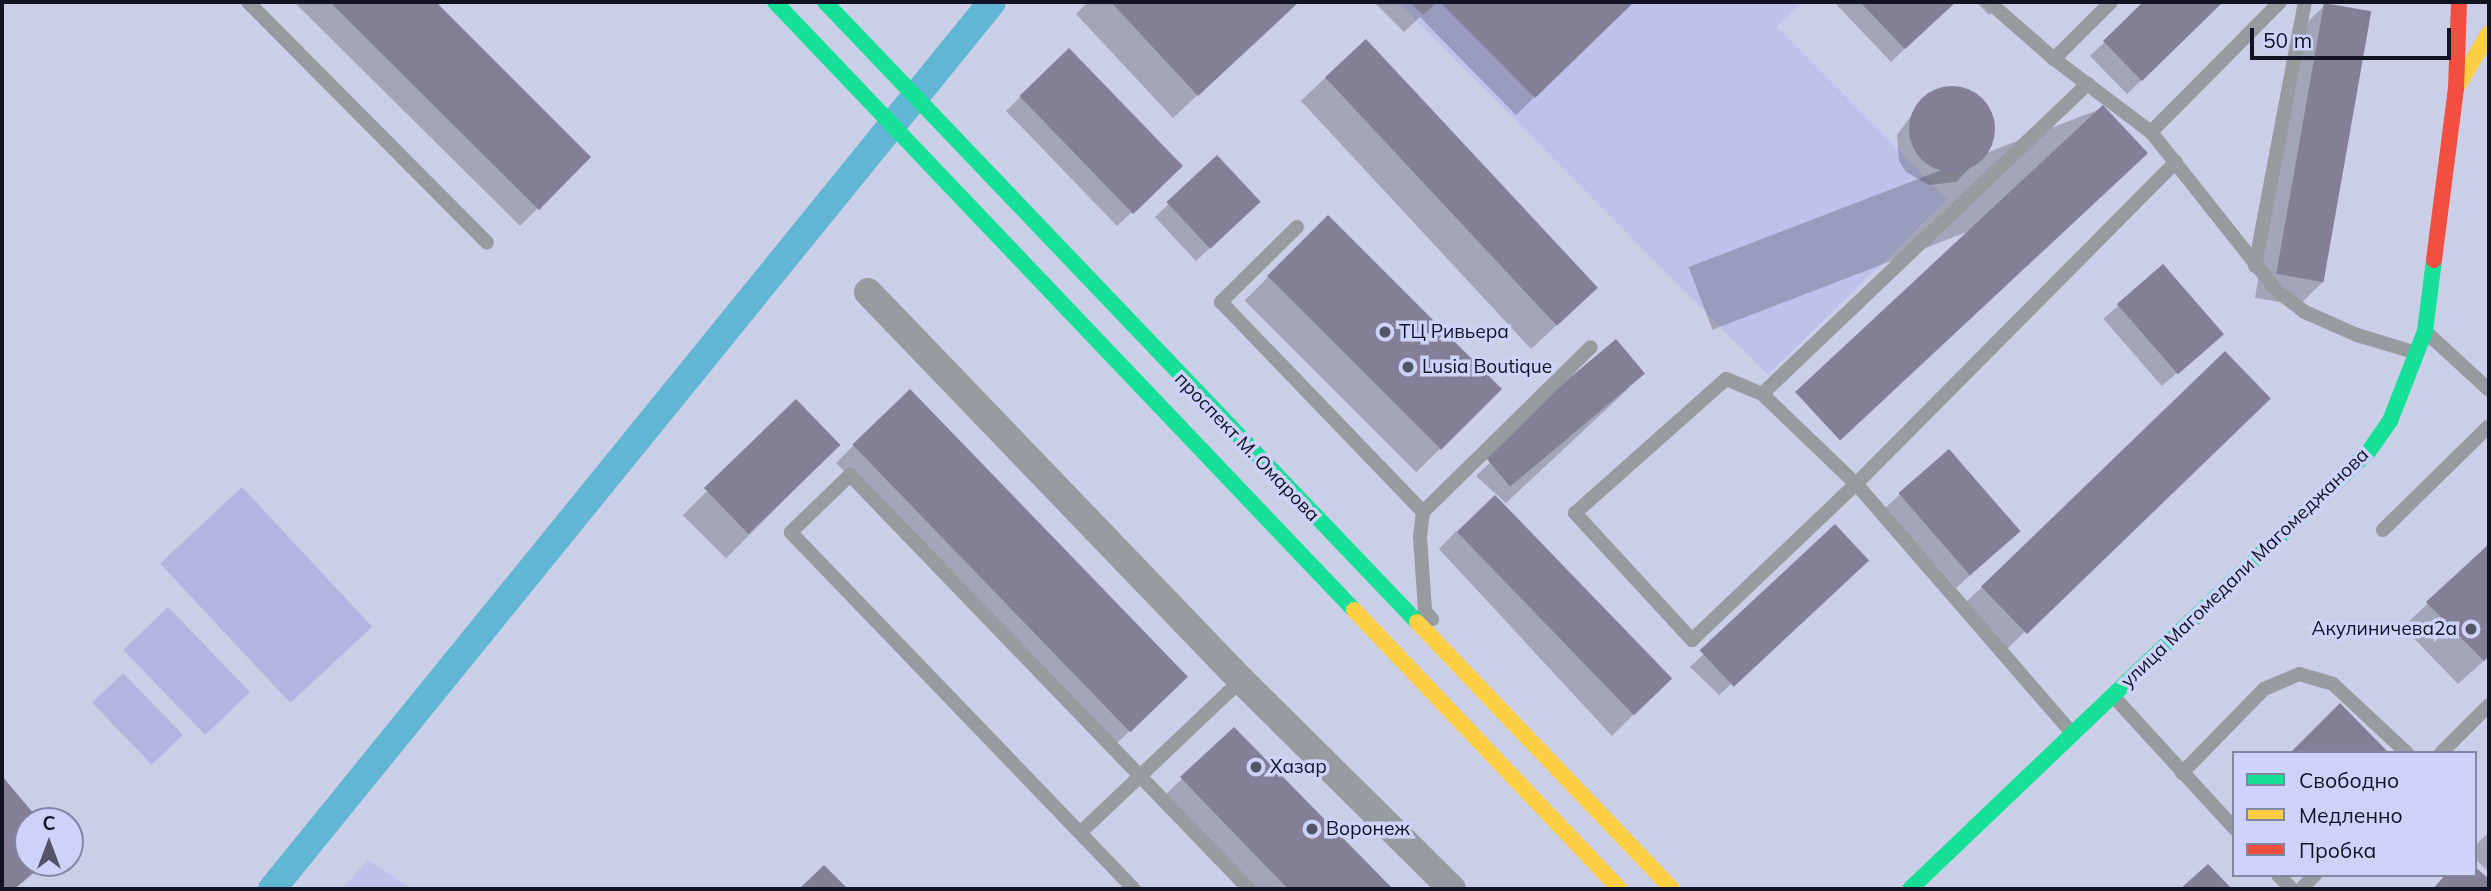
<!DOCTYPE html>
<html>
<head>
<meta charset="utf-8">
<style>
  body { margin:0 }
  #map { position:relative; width:2491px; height:891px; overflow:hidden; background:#cbcee7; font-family:Mulish,sans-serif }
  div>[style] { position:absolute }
  .built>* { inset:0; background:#bec2eb }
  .green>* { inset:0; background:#b1b6e1; transform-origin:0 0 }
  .shadow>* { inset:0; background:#0003; transform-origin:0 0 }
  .canal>* { height:28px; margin:-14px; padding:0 14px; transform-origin:14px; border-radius:14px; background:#61b6d3 }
  .building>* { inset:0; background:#837f97; transform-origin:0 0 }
  .round { border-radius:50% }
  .lane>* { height:14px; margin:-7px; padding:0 7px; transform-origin:7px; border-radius:7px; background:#959b9f }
  .street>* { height:28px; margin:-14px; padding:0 14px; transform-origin:14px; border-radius:14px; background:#959b9f }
  .fast>* { height:16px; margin:-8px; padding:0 8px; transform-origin:8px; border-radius:8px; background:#16e098 }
  .slow>* { height:16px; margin:-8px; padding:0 8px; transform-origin:8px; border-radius:8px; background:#ffcf43 }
  .jam>* { height:16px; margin:-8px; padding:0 8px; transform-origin:8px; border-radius:8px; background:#f24e42 }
  .dots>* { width:19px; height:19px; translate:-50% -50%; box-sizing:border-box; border:4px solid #cdd2f8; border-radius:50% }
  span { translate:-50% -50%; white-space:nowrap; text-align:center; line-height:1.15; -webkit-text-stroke:7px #cdd2f8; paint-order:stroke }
  .poi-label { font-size:19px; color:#121324 }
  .left { translate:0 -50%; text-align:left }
  .right { translate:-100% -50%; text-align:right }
  .street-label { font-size:19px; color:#121324 }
  .frame { position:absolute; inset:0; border:4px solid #121324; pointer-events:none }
  .legend { position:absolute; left:2232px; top:751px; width:245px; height:126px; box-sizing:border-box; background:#cdd2f8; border:2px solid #8286a3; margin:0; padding:9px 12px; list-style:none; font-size:21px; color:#121324 }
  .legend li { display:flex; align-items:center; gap:14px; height:35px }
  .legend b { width:35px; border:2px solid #8286a3 }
  .north { position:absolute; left:14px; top:807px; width:70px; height:70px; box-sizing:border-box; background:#cdd2f8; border:2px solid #8286a3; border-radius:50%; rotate:0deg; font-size:19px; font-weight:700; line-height:28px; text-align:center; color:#121324 }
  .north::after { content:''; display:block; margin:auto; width:24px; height:32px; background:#535468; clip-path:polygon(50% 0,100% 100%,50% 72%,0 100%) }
  .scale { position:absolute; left:2250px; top:28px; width:201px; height:32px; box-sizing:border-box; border:4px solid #121324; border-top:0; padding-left:9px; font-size:21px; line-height:24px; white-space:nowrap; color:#121324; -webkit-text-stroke:5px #cdd2f8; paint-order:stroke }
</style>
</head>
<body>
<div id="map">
  <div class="built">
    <div style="clip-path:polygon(1398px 2px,1802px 2px,1777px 27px,1947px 199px,1768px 375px)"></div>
    <div style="clip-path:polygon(368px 860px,412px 889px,342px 889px)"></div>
  </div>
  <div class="green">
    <div style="left:242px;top:487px;width:191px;height:112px;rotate:47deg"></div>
    <div style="left:168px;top:607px;width:118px;height:62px;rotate:46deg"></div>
    <div style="left:123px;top:673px;width:86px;height:43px;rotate:46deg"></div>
  </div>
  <div class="shadow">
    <div style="clip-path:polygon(294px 2px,433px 2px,589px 157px,520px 226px)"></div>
    <div style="clip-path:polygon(1088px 2px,1297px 2px,1173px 118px,1076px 14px)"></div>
    <div style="clip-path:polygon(1374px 2px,1632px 2px,1516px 115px,1420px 17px,1404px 32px)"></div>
    <div style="clip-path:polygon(1834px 2px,1954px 2px,1891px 62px)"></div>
    <div style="clip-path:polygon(1976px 2px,2003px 2px,1989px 15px)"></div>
    <div style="clip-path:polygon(2146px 2px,2221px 2px,2127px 94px,2090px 56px)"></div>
    <div style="clip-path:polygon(2325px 5px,2324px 281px,2299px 305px,2255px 298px,2300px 29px)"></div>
    <div style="clip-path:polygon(1069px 50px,1167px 179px,1117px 226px,1006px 111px)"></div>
    <div style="clip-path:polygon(1326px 77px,1573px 310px,1531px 349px,1301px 101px)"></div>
    <div style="clip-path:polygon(1948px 88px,1976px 94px,1993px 118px,1991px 146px,1956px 182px,1929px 185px,1906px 172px,1899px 161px,1897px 135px,1924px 98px)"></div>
    <div style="left:2103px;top:108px;width:67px;height:444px;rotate:69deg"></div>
    <div style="clip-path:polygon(1217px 158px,1245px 215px,1196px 261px,1155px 217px)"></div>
    <div style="left:1328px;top:217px;width:243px;height:118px;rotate:45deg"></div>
    <div style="left:2163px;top:267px;width:89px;height:79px;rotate:49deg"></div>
    <div style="clip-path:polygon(1615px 342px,1629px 388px,1506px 503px,1476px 476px)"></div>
    <div style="left:796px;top:402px;width:61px;height:160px;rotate:45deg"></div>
    <div style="clip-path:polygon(2250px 416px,2007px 649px,1964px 604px,1982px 587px)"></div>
    <div style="clip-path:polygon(854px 445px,1185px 677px,1115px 745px,836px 463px)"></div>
    <div style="clip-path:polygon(1948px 451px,2005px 544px,1956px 588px,1885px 508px)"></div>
    <div style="clip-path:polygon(1835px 527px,1853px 574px,1719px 695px,1690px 667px)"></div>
    <div style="clip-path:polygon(1456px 531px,1669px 679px,1612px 736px,1439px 549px)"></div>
    <div style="clip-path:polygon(2489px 546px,2489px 656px,2458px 684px,2403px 627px)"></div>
    <div style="clip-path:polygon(1234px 729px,1391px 889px,1253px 889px,1164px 796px)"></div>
    <div style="clip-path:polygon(2px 779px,38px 821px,28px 821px,28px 863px,45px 863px,15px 889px,2px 889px)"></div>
    <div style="clip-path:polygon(2489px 832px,2489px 872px,2475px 859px,2475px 846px)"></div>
  </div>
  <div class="canal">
    <div style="left:272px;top:889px;width:1142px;rotate:-50.93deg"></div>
  </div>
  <div class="building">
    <div style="clip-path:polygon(330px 2px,436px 2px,591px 157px,539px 210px)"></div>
    <div style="clip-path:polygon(1111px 2px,1299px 2px,1198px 96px)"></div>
    <div style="clip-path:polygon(1410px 2px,1437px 2px,1423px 15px)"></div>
    <div style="clip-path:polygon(1440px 2px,1634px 2px,1535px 98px)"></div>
    <div style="clip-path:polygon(1860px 2px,1956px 2px,1905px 49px)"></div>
    <div style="clip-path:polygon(2143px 2px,2223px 2px,2142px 81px,2103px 41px)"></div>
    <div style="left:2324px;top:3px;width:48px;height:275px;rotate:10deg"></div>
    <div style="left:1366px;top:39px;width:340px;height:56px;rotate:47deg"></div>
    <div style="left:1069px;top:48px;width:164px;height:69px;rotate:46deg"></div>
    <div class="round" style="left:1909px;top:86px;width:86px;height:86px"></div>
    <div style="left:2103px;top:105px;width:66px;height:421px;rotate:47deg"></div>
    <div style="left:1217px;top:155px;width:64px;height:69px;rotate:47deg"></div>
    <div style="left:1328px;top:215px;width:246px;height:86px;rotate:45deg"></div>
    <div style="left:2163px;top:264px;width:93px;height:61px;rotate:49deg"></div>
    <div style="left:1616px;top:339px;width:45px;height:176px;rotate:50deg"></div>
    <div style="left:2225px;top:351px;width:66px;height:339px;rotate:46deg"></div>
    <div style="left:910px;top:389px;width:400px;height:80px;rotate:46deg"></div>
    <div style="left:796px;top:399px;width:64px;height:128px;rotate:46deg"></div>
    <div style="left:1949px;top:449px;width:109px;height:67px;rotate:49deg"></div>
    <div style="left:1495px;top:495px;width:255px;height:53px;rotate:46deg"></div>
    <div style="left:1835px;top:524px;width:50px;height:185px;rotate:47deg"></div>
    <div style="clip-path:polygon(2489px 544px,2489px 656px,2484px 661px,2426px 602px)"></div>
    <div style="clip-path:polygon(2340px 703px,2389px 753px,2290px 753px)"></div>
    <div style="clip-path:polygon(1234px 727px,1393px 889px,1288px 889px,1180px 777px)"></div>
    <div style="clip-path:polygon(2px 776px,40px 821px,28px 821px,28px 863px,45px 863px,14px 889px,2px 889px)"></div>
    <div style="clip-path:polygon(2208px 864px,2232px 889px,2180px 889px)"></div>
    <div style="clip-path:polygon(824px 865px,848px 889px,799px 889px)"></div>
    <div style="clip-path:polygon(2475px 867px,2489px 879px,2489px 889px,2433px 889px,2445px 875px,2475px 875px)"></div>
  </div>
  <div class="lane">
    <div style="left:248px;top:2px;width:339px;rotate:45.2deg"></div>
    <div style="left:1989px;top:2px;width:86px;rotate:41.2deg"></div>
    <div style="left:2111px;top:2px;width:81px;rotate:135deg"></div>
    <div style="left:2054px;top:59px;width:121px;rotate:37deg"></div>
    <div style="left:2151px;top:132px;width:203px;rotate:51.6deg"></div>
    <div style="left:2277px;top:291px;width:35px;rotate:37deg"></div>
    <div style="left:2305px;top:312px;width:57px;rotate:23.9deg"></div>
    <div style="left:2357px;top:335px;width:63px;rotate:16.7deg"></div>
    <div style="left:2151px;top:132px;width:183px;rotate:-45.2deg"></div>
    <div style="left:1297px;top:227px;width:107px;rotate:135.4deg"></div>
    <div style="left:1221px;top:302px;width:291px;rotate:46.1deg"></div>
    <div style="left:1423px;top:512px;width:25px;rotate:97deg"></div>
    <div style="left:1420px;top:537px;width:74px;rotate:86.1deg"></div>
    <div style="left:1425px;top:611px;width:11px;rotate:49deg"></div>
    <div style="left:2255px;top:266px;width:269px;rotate:-79.3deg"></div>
    <div style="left:2426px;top:332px;width:86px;rotate:42.6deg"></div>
    <div style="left:1762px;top:394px;width:450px;rotate:-43.6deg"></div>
    <div style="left:1423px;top:512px;width:235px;rotate:-44.5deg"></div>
    <div style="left:2383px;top:530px;width:148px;rotate:-44.5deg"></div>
    <div style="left:2114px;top:697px;width:178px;rotate:47.5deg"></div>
    <div style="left:2072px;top:733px;width:330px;rotate:-130.9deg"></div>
    <div style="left:1856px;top:484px;width:130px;rotate:-136.2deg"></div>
    <div style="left:1762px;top:394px;width:39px;rotate:-157deg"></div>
    <div style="left:1726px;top:379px;width:202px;rotate:138.4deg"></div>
    <div style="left:1575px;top:513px;width:173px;rotate:47.3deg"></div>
    <div style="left:1692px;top:640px;width:226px;rotate:-43.6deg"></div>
    <div style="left:1856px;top:484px;width:454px;rotate:-45.2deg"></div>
    <div style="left:2441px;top:753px;width:68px;rotate:-45deg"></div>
    <div style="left:2182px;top:773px;width:117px;rotate:-45.7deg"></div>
    <div style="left:2264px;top:689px;width:38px;rotate:-23deg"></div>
    <div style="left:2299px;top:674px;width:35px;rotate:16deg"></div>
    <div style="left:2333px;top:684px;width:101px;rotate:43deg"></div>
    <div style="left:1080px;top:833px;width:222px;rotate:-43.5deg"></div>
    <div style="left:2278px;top:875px;width:20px;rotate:45deg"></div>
    <div style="left:1134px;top:889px;width:495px;rotate:-133.9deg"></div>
    <div style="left:791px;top:532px;width:82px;rotate:-44deg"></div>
    <div style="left:850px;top:475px;width:575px;rotate:46.06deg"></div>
    <div style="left:2301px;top:889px;width:20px;rotate:-45deg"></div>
  </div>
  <div class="street">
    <div style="left:868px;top:292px;width:538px;rotate:46.13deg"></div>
    <div style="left:1241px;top:680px;width:297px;rotate:44.7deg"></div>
  </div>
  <div class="fast">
    <div style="left:775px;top:2px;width:840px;rotate:46.4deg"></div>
    <div style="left:825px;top:2px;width:857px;rotate:46.32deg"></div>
    <div style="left:1910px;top:889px;width:634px;rotate:-43.66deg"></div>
    <div style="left:2369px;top:451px;width:37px;rotate:-55deg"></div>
    <div style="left:2390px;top:421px;width:97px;rotate:-68.7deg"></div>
    <div style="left:2425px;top:331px;width:72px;rotate:-82.8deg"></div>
  </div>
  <div class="slow">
    <div style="left:2459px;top:84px;width:59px;rotate:-59.5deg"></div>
    <div style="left:1354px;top:610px;width:385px;rotate:46.4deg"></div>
    <div style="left:1417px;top:622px;width:369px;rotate:46.3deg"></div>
  </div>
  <div class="jam">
    <div style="left:2434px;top:260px;width:172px;rotate:-82.7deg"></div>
    <div style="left:2456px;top:89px;width:87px;rotate:-88deg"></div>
  </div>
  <div class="dots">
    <div style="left:1385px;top:332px;background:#535468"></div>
    <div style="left:1408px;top:367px;background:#535468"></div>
    <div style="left:2471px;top:629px;background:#535468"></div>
    <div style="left:1256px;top:767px;background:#535468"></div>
    <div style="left:1312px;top:829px;background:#535468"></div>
  </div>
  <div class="poi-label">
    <span class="left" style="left:1399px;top:332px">ТЦ Ривьера</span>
    <span class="left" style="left:1422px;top:367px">Lusia Boutique</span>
    <span class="right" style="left:2457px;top:629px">Акулиничева2а</span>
    <span class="left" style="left:1270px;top:767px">Хазар</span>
    <span class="left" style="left:1326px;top:829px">Воронеж</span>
  </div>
  <div class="street-label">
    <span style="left:1247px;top:447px;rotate:46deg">проспект М. Омарова</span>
    <span style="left:2245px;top:568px;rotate:-44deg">улица Магомедали Магомеджанова</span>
  </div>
  <div class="frame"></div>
  <ul class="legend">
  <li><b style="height:9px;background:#16e098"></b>Свободно</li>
  <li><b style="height:9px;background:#ffcf43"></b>Медленно</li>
  <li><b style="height:9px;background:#f24e42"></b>Пробка</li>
  </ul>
  <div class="north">С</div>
  <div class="scale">50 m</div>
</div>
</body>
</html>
